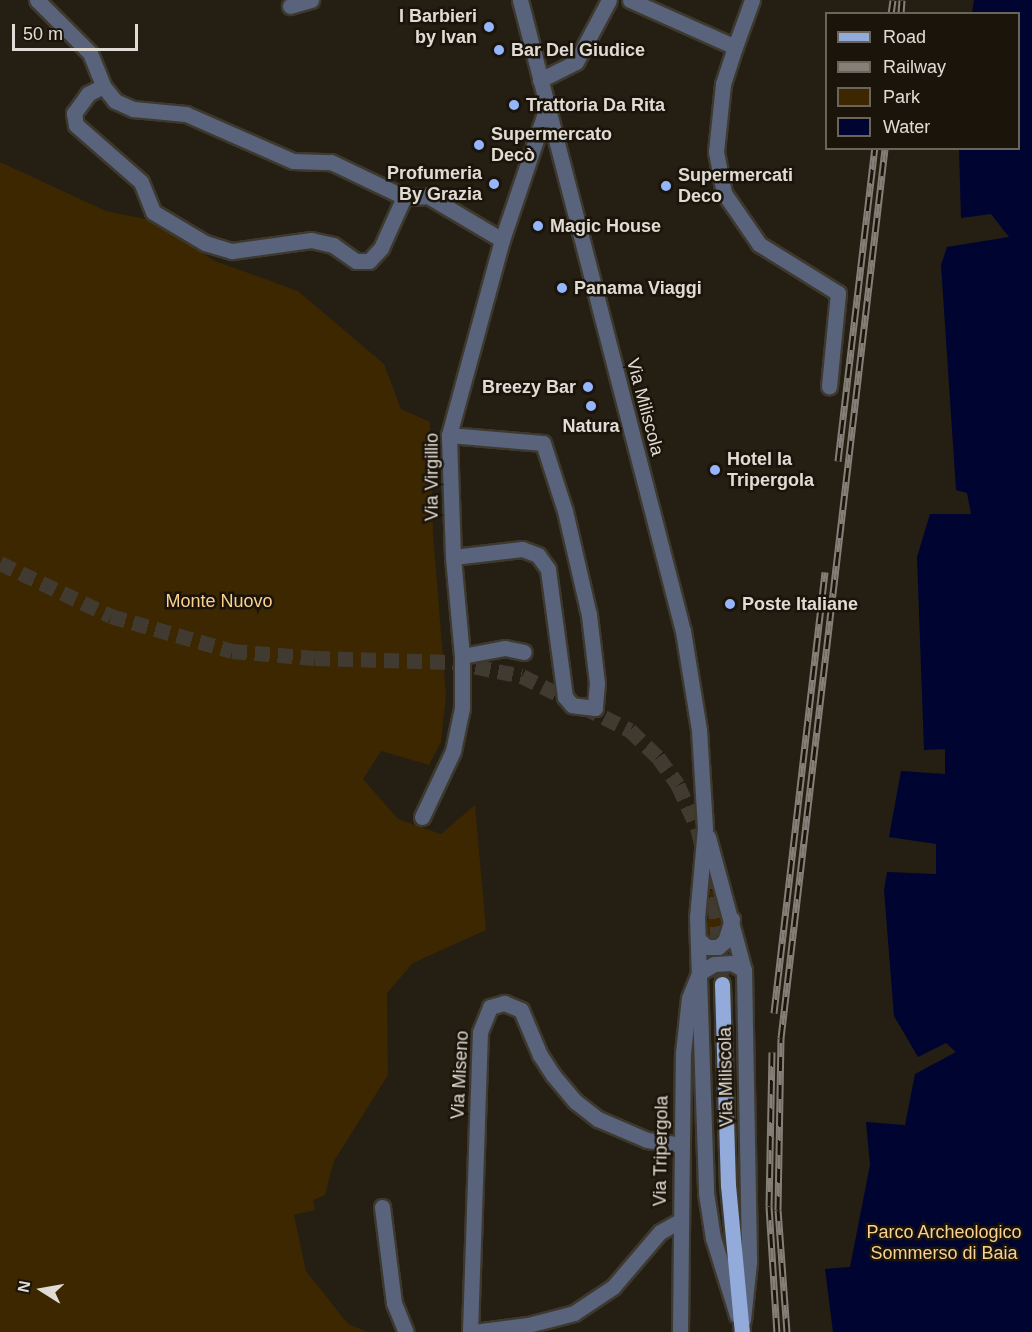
<!DOCTYPE html>
<html>
<head>
<meta charset="utf-8">
<style>
  body { margin:0 }
  #map { position:relative; width:1032px; height:1332px; overflow:hidden; background:#241e13; font-family:Arial,sans-serif }
  div>[style] { position:absolute }
  .green>* { inset:0; background:#3c2701 }
  .water>* { inset:0; background:#000430 }
  .major-tunnel>* { height:15px; margin-top:-7.5px; transform-origin:0; background:repeating-linear-gradient(90deg,#403a30 0 15px,transparent 0 23px) }
  .roads { filter:drop-shadow(2px 0 #3e392e) drop-shadow(-2px 0 #3e392e) drop-shadow(0 2px #3e392e) drop-shadow(0 -2px #3e392e) }
  .minor>* { height:15px; margin:-7.5px; padding:0 7.5px; transform-origin:7.5px; border-radius:7.5px; background:#59647c }
  .major>* { height:15px; margin:-7.5px; padding:0 7.5px; transform-origin:7.5px; border-radius:7.5px; background:#93abdb }
  .rail>* { height:7px; margin-top:-3.5px; transform-origin:0; background:repeating-linear-gradient(90deg,#1b140a 0 14px,#858077 0 28px); box-sizing:border-box; border-block:2px solid #858077 }
  .dots>* { width:16px; height:16px; translate:-50% -50%; box-sizing:border-box; border:3px solid #1b140a; border-radius:50% }
  span { translate:-50% -50%; white-space:nowrap; text-align:center; line-height:1.15; -webkit-text-stroke:5px #1b140a; paint-order:stroke }
  .poi-label { font-size:18px; color:#e0dcd5; font-weight:700 }
  .right { translate:-100% -50%; text-align:right }
  .left { translate:0 -50%; text-align:left }
  .street-label { font-size:18px; color:#e0dcd5 }
  .park-label { font-size:18px; color:#fad18f }
  .legend { position:absolute; left:825px; top:12px; width:195px; height:138px; box-sizing:border-box; background:#1b140a; border:2px solid #6a645b; margin:0; padding:8px 10px; list-style:none; font-size:18px; color:#e0dcd5 }
  .legend li { display:flex; align-items:center; gap:12px; height:30px }
  .legend b { width:30px; border:2px solid #6a645b }
  .north { position:absolute; left:12px; top:1260px; width:60px; height:60px; -webkit-text-stroke:4px #1b140a; paint-order:stroke; rotate:281deg; font-size:16px; font-weight:700; line-height:24px; text-align:center; color:#e0dcd5 }
  .north::after { content:''; display:block; margin:auto; width:21px; height:27px; background:#e0dcd5; clip-path:polygon(50% 0,100% 100%,50% 72%,0 100%) }
  .scale { position:absolute; left:12px; top:24px; width:126px; height:27px; box-sizing:border-box; border:3px solid #e0dcd5; border-top:0; padding-left:8px; font-size:18px; line-height:21px; white-space:nowrap; color:#e0dcd5; -webkit-text-stroke:4px #1b140a; paint-order:stroke }
</style>
</head>
<body>
<div id="map">
  <div class="green">
    <div style="clip-path:polygon(0 162px,106px 211px,150px 220px,215px 261px,298px 291px,384px 364px,401px 409px,430px 422px,433px 534px,446px 695px,441px 742px,429px 765px,381px 751px,363px 779px,398px 819px,441px 834px,475px 805px,486px 930px,413px 963px,387px 993px,388px 1075px,334px 1161px,325px 1195px,313px 1200px,315px 1210px,294px 1215px,306px 1271px,348px 1324px,368px 1332px,0 1332px)"></div>
    <div style="clip-path:polygon(710px 891px,716px 891px,723px 915px,721px 936px,714px 943px,707px 938px)"></div>
  </div>
  <div class="water">
    <div style="clip-path:polygon(974px 0,1032px 0,1032px 1332px,833px 1332px,825px 1269px,850px 1267px,870px 1165px,866px 1122px,905px 1125px,915px 1074px,956px 1052px,946px 1043px,918px 1057px,894px 1016px,884px 890px,887px 872px,936px 874px,936px 844px,889px 837px,901px 771px,945px 774px,945px 749px,924px 750px,917px 557px,930px 514px,971px 514px,967px 493px,956px 490px,941px 265px,947px 247px,1009px 237px,991px 214px,961px 218px,959px 149px,1018px 148px,1018px 14px,972px 13px)"></div>
  </div>
  <div class="major-tunnel">
    <div style="left:0;top:563px;width:123px;rotate:25.5deg"></div>
    <div style="left:111px;top:616px;width:126px;rotate:16.1deg"></div>
    <div style="left:232px;top:651px;width:83px;rotate:4.8deg"></div>
    <div style="left:315px;top:658px;width:138px;rotate:1.7deg"></div>
    <div style="left:453px;top:662px;width:70px;rotate:11.5deg"></div>
    <div style="left:522px;top:676px;width:121px;rotate:26.6deg"></div>
    <div style="left:630px;top:730px;width:39px;rotate:44deg"></div>
    <div style="left:658px;top:757px;width:34px;rotate:54deg"></div>
    <div style="left:678px;top:785px;width:48px;rotate:65.6deg"></div>
    <div style="left:698px;top:829px;width:76px;rotate:77.1deg"></div>
    <div style="left:715px;top:903px;width:81px;rotate:85.1deg"></div>
  </div>
  <div class="roads">
    <div class="minor">
      <div style="left:37px;top:0;width:75px;rotate:45deg"></div>
      <div style="left:90px;top:53px;width:35px;rotate:68deg"></div>
      <div style="left:103px;top:86px;width:19px;rotate:51deg"></div>
      <div style="left:115px;top:101px;width:20px;rotate:24deg"></div>
      <div style="left:133px;top:109px;width:53px;rotate:5.4deg"></div>
      <div style="left:186px;top:114px;width:117px;rotate:23.7deg"></div>
      <div style="left:293px;top:161px;width:38px;rotate:2deg"></div>
      <div style="left:331px;top:162px;width:81px;rotate:25.6deg"></div>
      <div style="left:404px;top:197px;width:24px;rotate:-2deg"></div>
      <div style="left:428px;top:196px;width:86px;rotate:30.7deg"></div>
      <div style="left:520px;top:0;width:652px;rotate:75.52deg"></div>
      <div style="left:683px;top:631px;width:100px;rotate:80.8deg"></div>
      <div style="left:699px;top:730px;width:98px;rotate:86.5deg"></div>
      <div style="left:705px;top:828px;width:89px;rotate:95.1deg"></div>
      <div style="left:697px;top:917px;width:276px;rotate:88.1deg"></div>
      <div style="left:706px;top:1193px;width:46px;rotate:81.2deg"></div>
      <div style="left:713px;top:1238px;width:81px;rotate:72.7deg"></div>
      <div style="left:630px;top:0;width:115px;rotate:24.1deg"></div>
      <div style="left:735px;top:47px;width:39px;rotate:108deg"></div>
      <div style="left:723px;top:84px;width:68px;rotate:95.9deg"></div>
      <div style="left:716px;top:152px;width:42px;rotate:79deg"></div>
      <div style="left:724px;top:193px;width:62px;rotate:55.5deg"></div>
      <div style="left:759px;top:244px;width:93px;rotate:31.8deg"></div>
      <div style="left:838px;top:293px;width:94px;rotate:95.5deg"></div>
      <div style="left:290px;top:6px;width:22px;rotate:-16deg"></div>
      <div style="left:735px;top:47px;width:50px;rotate:-70.1deg"></div>
      <div style="left:540px;top:80px;width:40px;rotate:-26.6deg"></div>
      <div style="left:576px;top:62px;width:70px;rotate:-62deg"></div>
      <div style="left:103px;top:86px;width:17px;rotate:152deg"></div>
      <div style="left:88px;top:94px;width:24px;rotate:126deg"></div>
      <div style="left:74px;top:113px;width:12px;rotate:81deg"></div>
      <div style="left:76px;top:125px;width:86px;rotate:41.2deg"></div>
      <div style="left:141px;top:182px;width:32px;rotate:68deg"></div>
      <div style="left:153px;top:212px;width:61px;rotate:30.8deg"></div>
      <div style="left:205px;top:243px;width:28px;rotate:17deg"></div>
      <div style="left:232px;top:251px;width:80px;rotate:-7.9deg"></div>
      <div style="left:311px;top:240px;width:23px;rotate:13deg"></div>
      <div style="left:333px;top:245px;width:28px;rotate:35deg"></div>
      <div style="left:356px;top:261px;width:13px"></div>
      <div style="left:369px;top:261px;width:18px;rotate:-47deg"></div>
      <div style="left:381px;top:248px;width:56px;rotate:-65.7deg"></div>
      <div style="left:449px;top:435px;width:94px;rotate:4.9deg"></div>
      <div style="left:543px;top:443px;width:71px;rotate:72.1deg"></div>
      <div style="left:565px;top:511px;width:107px;rotate:77deg"></div>
      <div style="left:589px;top:615px;width:68px;rotate:83.3deg"></div>
      <div style="left:597px;top:683px;width:25px;rotate:95deg"></div>
      <div style="left:595px;top:708px;width:23px;rotate:-173deg"></div>
      <div style="left:572px;top:705px;width:11px;rotate:-131deg"></div>
      <div style="left:565px;top:697px;width:129px;rotate:-97.6deg"></div>
      <div style="left:548px;top:569px;width:17px;rotate:-126deg"></div>
      <div style="left:538px;top:555px;width:17px;rotate:-159deg"></div>
      <div style="left:522px;top:549px;width:69px;rotate:173.4deg"></div>
      <div style="left:462px;top:656px;width:44px;rotate:-10.5deg"></div>
      <div style="left:505px;top:648px;width:19px;rotate:12deg"></div>
      <div style="left:422px;top:817px;width:73px;rotate:-64.8deg"></div>
      <div style="left:453px;top:751px;width:44px;rotate:-78.2deg"></div>
      <div style="left:462px;top:708px;width:52px;rotate:-90deg"></div>
      <div style="left:462px;top:656px;width:99px;rotate:-95.2deg"></div>
      <div style="left:453px;top:557px;width:122px;rotate:-91.9deg"></div>
      <div style="left:449px;top:435px;width:202px;rotate:-74.8deg"></div>
      <div style="left:502px;top:240px;width:140px;rotate:-71.3deg"></div>
      <div style="left:708px;top:837px;width:138px;rotate:74.9deg"></div>
      <div style="left:744px;top:970px;width:292px;rotate:89deg"></div>
      <div style="left:749px;top:1262px;width:58px;rotate:95.9deg"></div>
      <div style="left:698px;top:939px;width:12px;rotate:42deg"></div>
      <div style="left:707px;top:947px;width:11px"></div>
      <div style="left:718px;top:947px;width:9px;rotate:-41deg"></div>
      <div style="left:725px;top:941px;width:23px;rotate:-72deg"></div>
      <div style="left:382px;top:1207px;width:97px;rotate:82.9deg"></div>
      <div style="left:394px;top:1303px;width:31px;rotate:68deg"></div>
      <div style="left:470px;top:1332px;width:300px;rotate:-88.1deg"></div>
      <div style="left:480px;top:1032px;width:27px;rotate:-68deg"></div>
      <div style="left:490px;top:1007px;width:15px;rotate:-16deg"></div>
      <div style="left:504px;top:1003px;width:18px;rotate:22deg"></div>
      <div style="left:521px;top:1010px;width:49px;rotate:67.1deg"></div>
      <div style="left:540px;top:1055px;width:24px;rotate:57deg"></div>
      <div style="left:553px;top:1075px;width:35px;rotate:50deg"></div>
      <div style="left:576px;top:1102px;width:28px;rotate:38deg"></div>
      <div style="left:598px;top:1119px;width:53px;rotate:23.2deg"></div>
      <div style="left:647px;top:1140px;width:34px;rotate:8deg"></div>
      <div style="left:474px;top:1332px;width:54px;rotate:-7.4deg"></div>
      <div style="left:528px;top:1325px;width:48px;rotate:-14.6deg"></div>
      <div style="left:574px;top:1313px;width:47px;rotate:-33.7deg"></div>
      <div style="left:613px;top:1287px;width:72px;rotate:-49.5deg"></div>
      <div style="left:660px;top:1232px;width:23px;rotate:-29deg"></div>
      <div style="left:680px;top:1332px;width:279px;rotate:-89.4deg"></div>
      <div style="left:683px;top:1053px;width:55px;rotate:-83.8deg"></div>
      <div style="left:689px;top:998px;width:27px;rotate:-68deg"></div>
      <div style="left:699px;top:973px;width:17px;rotate:-31deg"></div>
      <div style="left:714px;top:964px;width:18px;rotate:-3deg"></div>
      <div style="left:732px;top:963px;width:14px;rotate:30deg"></div>
    </div>
    <div class="major">
      <div style="left:722px;top:984px;width:201px;rotate:88.3deg"></div>
      <div style="left:728px;top:1185px;width:148px;rotate:84.6deg"></div>
    </div>
  </div>
  <div class="rail">
    <div style="left:891px;top:14px;width:14px;rotate:-82deg"></div>
    <div style="left:901px;top:14px;width:14px;rotate:-86deg"></div>
    <div style="left:838px;top:461px;width:315px;rotate:-83.3deg"></div>
    <div style="left:774px;top:1013px;width:444px;rotate:-83.4deg"></div>
    <div style="left:772px;top:1052px;width:154px;rotate:91.1deg"></div>
    <div style="left:769px;top:1206px;width:126px;rotate:86.4deg"></div>
    <div style="left:787px;top:1332px;width:122px;rotate:-94.2deg"></div>
    <div style="left:778px;top:1210px;width:172px;rotate:-89deg"></div>
    <div style="left:781px;top:1038px;width:896px;rotate:-83.33deg"></div>
  </div>
  <div class="dots">
    <div style="left:489px;top:27px;background:#95b6fd"></div>
    <div style="left:499px;top:50px;background:#95b6fd"></div>
    <div style="left:514px;top:105px;background:#95b6fd"></div>
    <div style="left:479px;top:145px;background:#95b6fd"></div>
    <div style="left:494px;top:184px;background:#95b6fd"></div>
    <div style="left:666px;top:186px;background:#95b6fd"></div>
    <div style="left:538px;top:226px;background:#95b6fd"></div>
    <div style="left:562px;top:288px;background:#95b6fd"></div>
    <div style="left:588px;top:387px;background:#95b6fd"></div>
    <div style="left:591px;top:406px;background:#95b6fd"></div>
    <div style="left:715px;top:470px;background:#95b6fd"></div>
    <div style="left:730px;top:604px;background:#95b6fd"></div>
  </div>
  <div class="poi-label">
    <span class="right" style="left:477px;top:27px">I Barbieri<br>by Ivan</span>
    <span class="left" style="left:511px;top:50px">Bar Del Giudice</span>
    <span class="left" style="left:526px;top:105px">Trattoria Da Rita</span>
    <span class="left" style="left:491px;top:145px">Supermercato<br>Decò</span>
    <span class="right" style="left:482px;top:184px">Profumeria<br>By Grazia</span>
    <span class="left" style="left:678px;top:186px">Supermercati<br>Deco</span>
    <span class="left" style="left:550px;top:226px">Magic House</span>
    <span class="left" style="left:574px;top:288px">Panama Viaggi</span>
    <span class="right" style="left:576px;top:387px">Breezy Bar</span>
    <span style="left:591px;top:426px">Natura</span>
    <span class="left" style="left:727px;top:470px">Hotel la<br>Tripergola</span>
    <span class="left" style="left:742px;top:604px">Poste Italiane</span>
  </div>
  <div class="street-label">
    <span style="left:645px;top:407px;rotate:75deg">Via Miliscola</span>
    <span style="left:432px;top:477px;rotate:-90deg">Via Virgillio</span>
    <span style="left:460px;top:1075px;rotate:-87deg">Via Miseno</span>
    <span style="left:726px;top:1077px;rotate:-91deg">Via Miliscola</span>
    <span style="left:661px;top:1151px;rotate:-89deg">Via Tripergola</span>
  </div>
  <div class="park-label">
    <span style="left:219px;top:601px">Monte Nuovo</span>
    <span style="left:944px;top:1243px">Parco Archeologico<br>Sommerso di Baia</span>
  </div>
  <ul class="legend">
  <li><b style="height:8px;background:#93abdb"></b>Road</li>
  <li><b style="height:8px;background:#858077"></b>Railway</li>
  <li><b style="height:16px;background:#3c2701"></b>Park</li>
  <li><b style="height:16px;background:#000430"></b>Water</li>
  </ul>
  <div class="north">N</div>
  <div class="scale">50 m</div>
</div>
</body>
</html>
